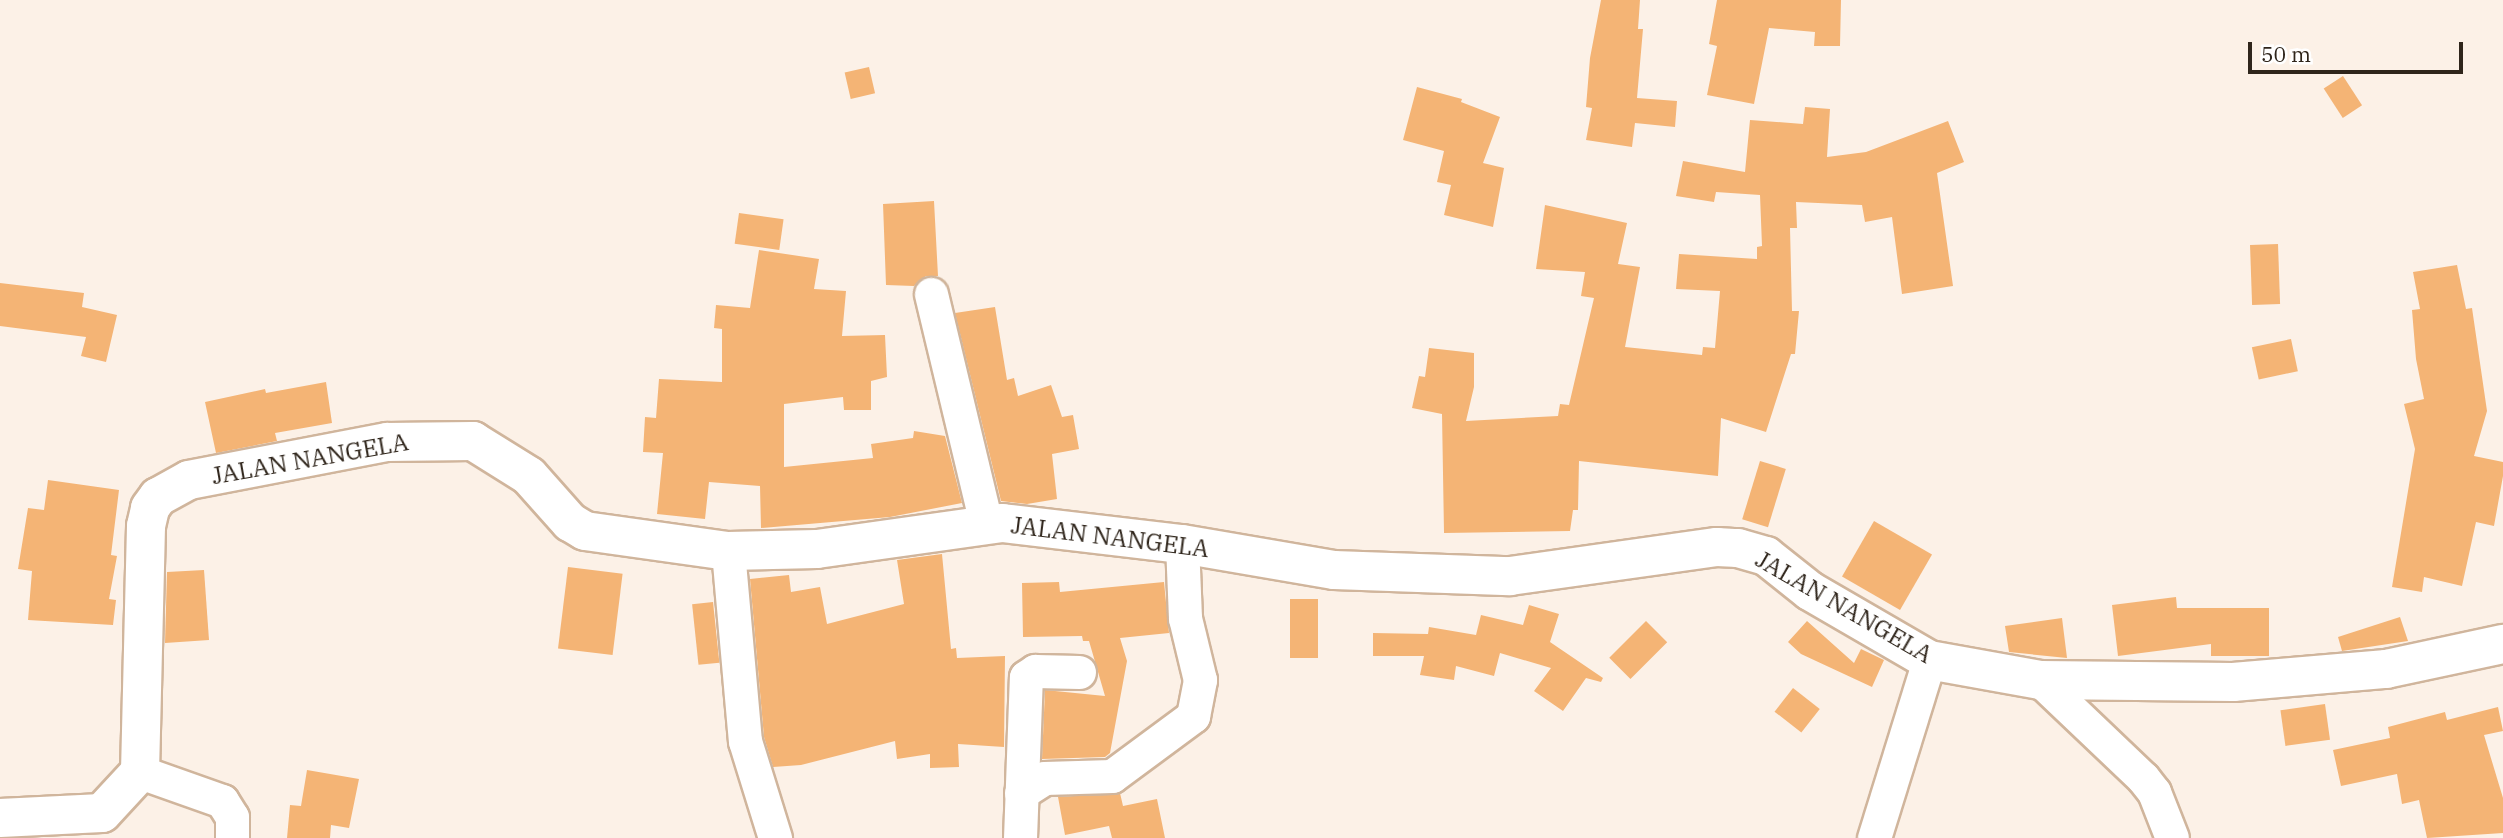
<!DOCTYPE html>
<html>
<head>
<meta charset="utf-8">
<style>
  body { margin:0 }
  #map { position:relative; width:2503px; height:838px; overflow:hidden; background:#fcf1e7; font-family:"IBM Plex Serif",serif }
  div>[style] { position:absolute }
  .building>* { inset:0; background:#f4b475; transform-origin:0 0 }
  .roads { filter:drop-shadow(2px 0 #d0b59c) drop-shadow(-2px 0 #d0b59c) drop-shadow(0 2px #d0b59c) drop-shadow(0 -2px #d0b59c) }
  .minor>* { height:33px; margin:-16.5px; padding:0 16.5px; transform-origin:16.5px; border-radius:16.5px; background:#fff }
  .primary>* { height:38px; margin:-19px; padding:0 19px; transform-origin:19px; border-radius:19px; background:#fff }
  span { translate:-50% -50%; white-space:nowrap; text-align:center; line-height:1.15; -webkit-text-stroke:6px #fff; paint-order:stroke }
  .street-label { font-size:24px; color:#2f251b }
  .scale { position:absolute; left:2248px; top:42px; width:215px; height:32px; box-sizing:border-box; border:4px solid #2f251b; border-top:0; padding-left:9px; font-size:21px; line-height:24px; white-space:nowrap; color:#2f251b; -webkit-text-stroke:5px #fff; paint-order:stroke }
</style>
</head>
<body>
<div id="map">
  <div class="building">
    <div style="clip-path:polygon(1601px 0,1640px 0,1638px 29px,1643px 29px,1637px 98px,1677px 101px,1675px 127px,1635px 123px,1632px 147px,1586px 140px,1592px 108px,1586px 107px,1590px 58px)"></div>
    <div style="clip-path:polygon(1717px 0,1841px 0,1840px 46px,1814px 46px,1815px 32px,1769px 28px,1754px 104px,1707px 95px,1717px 46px,1709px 44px)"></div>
    <div style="left:869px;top:67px;width:27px;height:25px;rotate:77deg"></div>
    <div style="left:2343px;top:76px;width:35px;height:23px;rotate:57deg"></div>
    <div style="clip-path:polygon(1417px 87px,1462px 99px,1461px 102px,1500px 117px,1483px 163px,1504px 168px,1493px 227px,1444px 215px,1451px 185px,1437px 182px,1444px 151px,1403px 140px)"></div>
    <div style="clip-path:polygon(1805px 107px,1830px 109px,1827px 157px,1866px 152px,1948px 121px,1964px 162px,1937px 173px,1953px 286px,1902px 294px,1892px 217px,1865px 222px,1862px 205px,1796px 202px,1797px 228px,1790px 228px,1792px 311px,1799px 311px,1795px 354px,1791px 354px,1766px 432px,1721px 418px,1718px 476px,1579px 461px,1578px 510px,1573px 510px,1570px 531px,1444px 533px,1442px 414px,1412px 408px,1419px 376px,1425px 377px,1429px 348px,1474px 353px,1474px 387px,1466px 421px,1558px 416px,1560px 404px,1569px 405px,1594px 298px,1581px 296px,1585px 272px,1536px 269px,1545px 205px,1627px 223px,1618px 264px,1640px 267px,1625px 347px,1702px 355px,1703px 347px,1715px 348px,1720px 291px,1676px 289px,1679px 254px,1757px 259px,1757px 247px,1762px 246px,1760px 195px,1716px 192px,1714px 202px,1676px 196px,1683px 161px,1745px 172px,1750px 120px,1803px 124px)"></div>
    <div style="clip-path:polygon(934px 201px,938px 276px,926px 276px,914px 286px,886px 285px,883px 204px)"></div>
    <div style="left:739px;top:213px;width:45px;height:31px;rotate:8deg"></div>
    <div style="left:2278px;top:244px;width:60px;height:28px;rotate:88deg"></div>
    <div style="clip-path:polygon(759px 250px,819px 259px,814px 289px,846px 291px,842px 336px,885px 335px,887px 377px,871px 381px,871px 410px,844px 410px,843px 397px,784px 404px,784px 467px,873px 458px,871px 444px,913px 438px,914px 431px,945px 436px,962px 503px,890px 517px,761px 528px,760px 486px,709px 482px,705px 519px,657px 514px,663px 453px,643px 452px,645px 417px,656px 418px,659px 379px,722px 382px,722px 329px,714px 328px,716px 305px,750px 308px)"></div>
    <div style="clip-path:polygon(2457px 265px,2466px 309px,2472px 308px,2487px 411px,2474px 456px,2503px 462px,2503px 476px,2494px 526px,2476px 522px,2462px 586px,2424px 577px,2422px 592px,2392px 587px,2415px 449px,2404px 404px,2424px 399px,2416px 359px,2412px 310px,2420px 309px,2413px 272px)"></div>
    <div style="clip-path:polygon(0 283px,84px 293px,82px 307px,117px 315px,106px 362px,81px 356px,86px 337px,0 326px)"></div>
    <div style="clip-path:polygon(995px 307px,1007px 380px,1014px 378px,1018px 396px,1051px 385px,1062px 417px,1073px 415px,1079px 449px,1052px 454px,1057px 499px,1027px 504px,1001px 501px,955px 313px)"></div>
    <div style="left:2291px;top:339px;width:33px;height:40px;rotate:78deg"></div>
    <div style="clip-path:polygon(326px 382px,332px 423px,275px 433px,277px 441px,216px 453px,205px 402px,265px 389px,266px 393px)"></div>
    <div style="left:1760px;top:461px;width:27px;height:61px;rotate:17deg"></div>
    <div style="clip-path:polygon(48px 480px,119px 490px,111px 555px,117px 556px,109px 599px,116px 600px,113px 625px,28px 620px,32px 571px,18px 569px,28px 508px,44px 510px)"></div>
    <div style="left:1874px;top:521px;width:67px;height:64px;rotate:30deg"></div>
    <div style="clip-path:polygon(942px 554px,951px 649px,956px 648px,957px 658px,1005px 656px,1004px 747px,958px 744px,959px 767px,930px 768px,930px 754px,897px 759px,895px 741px,801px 765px,773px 767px,764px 737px,750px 579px,789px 575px,791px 592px,820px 587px,827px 624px,904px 604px,897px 560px)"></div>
    <div style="left:568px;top:567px;width:55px;height:82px;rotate:7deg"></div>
    <div style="clip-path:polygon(204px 570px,209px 640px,165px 643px,167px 572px)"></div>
    <div style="clip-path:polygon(1059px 582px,1060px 592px,1164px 582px,1169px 633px,1120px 638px,1127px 661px,1110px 753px,1105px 757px,1042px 759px,1045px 690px,1105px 696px,1089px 641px,1083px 641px,1082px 636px,1023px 637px,1022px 583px)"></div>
    <div style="clip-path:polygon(2176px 597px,2177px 608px,2269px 608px,2269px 656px,2211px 656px,2211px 644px,2118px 656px,2112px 605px)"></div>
    <div style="left:1290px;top:599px;width:28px;height:59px"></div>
    <div style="left:713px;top:602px;width:61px;height:21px;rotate:84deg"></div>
    <div style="clip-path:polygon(1529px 605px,1559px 614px,1550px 642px,1603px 678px,1601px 682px,1586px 678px,1563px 711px,1534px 691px,1551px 668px,1500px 653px,1494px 676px,1456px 666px,1454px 680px,1420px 675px,1424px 656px,1373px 656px,1373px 633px,1428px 634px,1429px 627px,1476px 635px,1481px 615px,1523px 625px)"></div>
    <div style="clip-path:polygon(2400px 617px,2408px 641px,2342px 651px,2338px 637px)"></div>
    <div style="clip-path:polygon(2062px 618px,2067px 658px,2009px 652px,2005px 626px)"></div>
    <div style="left:1646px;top:621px;width:30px;height:52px;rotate:45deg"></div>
    <div style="clip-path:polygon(1807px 621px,1854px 663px,1861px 649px,1884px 660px,1872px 687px,1801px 654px,1788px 642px)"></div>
    <div style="left:1793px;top:688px;width:34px;height:30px;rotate:38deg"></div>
    <div style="left:2325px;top:704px;width:36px;height:45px;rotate:82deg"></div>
    <div style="clip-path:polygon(2498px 707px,2503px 731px,2484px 735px,2503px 798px,2503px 833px,2427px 838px,2419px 800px,2402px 804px,2397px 774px,2341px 786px,2333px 750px,2390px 738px,2388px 727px,2445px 712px,2447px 720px)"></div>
    <div style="clip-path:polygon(307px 770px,359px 779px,349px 828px,331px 825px,330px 838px,287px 838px,290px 805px,301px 806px)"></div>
    <div style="clip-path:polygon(1120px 793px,1123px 806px,1157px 799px,1165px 838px,1112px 838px,1109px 826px,1065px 835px,1058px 797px)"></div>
  </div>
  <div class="roads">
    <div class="minor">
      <div style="left:931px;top:294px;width:236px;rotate:76.5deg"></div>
      <div style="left:728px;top:551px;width:191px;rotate:84.9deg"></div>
      <div style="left:745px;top:741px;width:102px;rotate:72.8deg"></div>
      <div style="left:2040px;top:680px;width:142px;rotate:43.6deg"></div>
      <div style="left:2143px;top:778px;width:18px;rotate:52deg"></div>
      <div style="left:2154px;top:792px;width:49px;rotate:68.6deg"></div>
      <div style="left:140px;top:772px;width:87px;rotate:19.5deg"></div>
      <div style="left:222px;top:801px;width:19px;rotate:58deg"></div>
      <div style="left:232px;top:817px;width:21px;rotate:90deg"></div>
      <div style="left:1021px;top:793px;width:27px;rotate:-33deg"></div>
      <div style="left:1044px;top:778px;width:68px;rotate:-1.7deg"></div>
      <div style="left:1112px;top:776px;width:101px;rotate:-36.5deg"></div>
      <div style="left:1193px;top:716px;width:37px;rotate:-79deg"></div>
      <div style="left:1200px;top:680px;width:64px;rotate:-103.6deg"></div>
      <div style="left:1185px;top:618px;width:74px;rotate:-92.3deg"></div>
      <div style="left:1020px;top:838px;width:161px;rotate:-87.9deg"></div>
      <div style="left:1026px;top:677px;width:11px;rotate:-34deg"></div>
      <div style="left:1035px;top:671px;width:44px;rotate:1.3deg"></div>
      <div style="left:1874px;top:838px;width:186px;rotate:-72.8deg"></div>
    </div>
    <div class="primary">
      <div style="left:0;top:818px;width:102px;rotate:-2.8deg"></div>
      <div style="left:102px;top:813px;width:56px;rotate:-47.2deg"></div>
      <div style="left:140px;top:772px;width:246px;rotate:-88.6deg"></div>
      <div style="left:146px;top:526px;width:18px;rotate:-77deg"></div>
      <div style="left:150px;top:508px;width:14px;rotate:-54deg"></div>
      <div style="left:158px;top:497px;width:35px;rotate:-29deg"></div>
      <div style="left:189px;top:480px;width:202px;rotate:-10.9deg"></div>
      <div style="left:387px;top:442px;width:86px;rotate:-0.7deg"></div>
      <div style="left:473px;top:441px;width:66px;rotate:32deg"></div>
      <div style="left:529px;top:476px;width:62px;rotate:48.3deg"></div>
      <div style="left:570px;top:522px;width:17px;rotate:31deg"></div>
      <div style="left:585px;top:531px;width:144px;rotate:8deg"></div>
      <div style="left:728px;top:551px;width:89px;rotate:-1.3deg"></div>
      <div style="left:817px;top:549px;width:187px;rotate:-8deg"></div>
      <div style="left:1002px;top:523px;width:181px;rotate:6.7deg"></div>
      <div style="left:1182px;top:544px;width:154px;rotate:9.7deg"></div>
      <div style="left:1334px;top:570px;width:176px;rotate:2deg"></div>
      <div style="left:1510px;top:576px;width:209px;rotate:-8deg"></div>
      <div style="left:1717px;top:547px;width:21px;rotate:3deg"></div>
      <div style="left:1738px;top:548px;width:29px;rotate:16deg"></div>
      <div style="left:1766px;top:556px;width:56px;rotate:38.5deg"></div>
      <div style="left:1810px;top:591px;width:138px;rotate:30.1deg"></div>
      <div style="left:1929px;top:660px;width:113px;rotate:10.2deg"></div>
      <div style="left:2040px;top:680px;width:193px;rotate:0.6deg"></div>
      <div style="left:2233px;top:682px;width:154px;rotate:-4.9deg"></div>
      <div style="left:2386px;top:669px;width:120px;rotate:-12.1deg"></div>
    </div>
  </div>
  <div class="street-label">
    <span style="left:310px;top:459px;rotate:-10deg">JALAN NANGELA</span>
    <span style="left:1110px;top:537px;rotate:7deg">JALAN NANGELA</span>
    <span style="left:1844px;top:607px;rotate:30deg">JALAN NANGELA</span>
  </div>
  <div class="scale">50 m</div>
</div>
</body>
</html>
